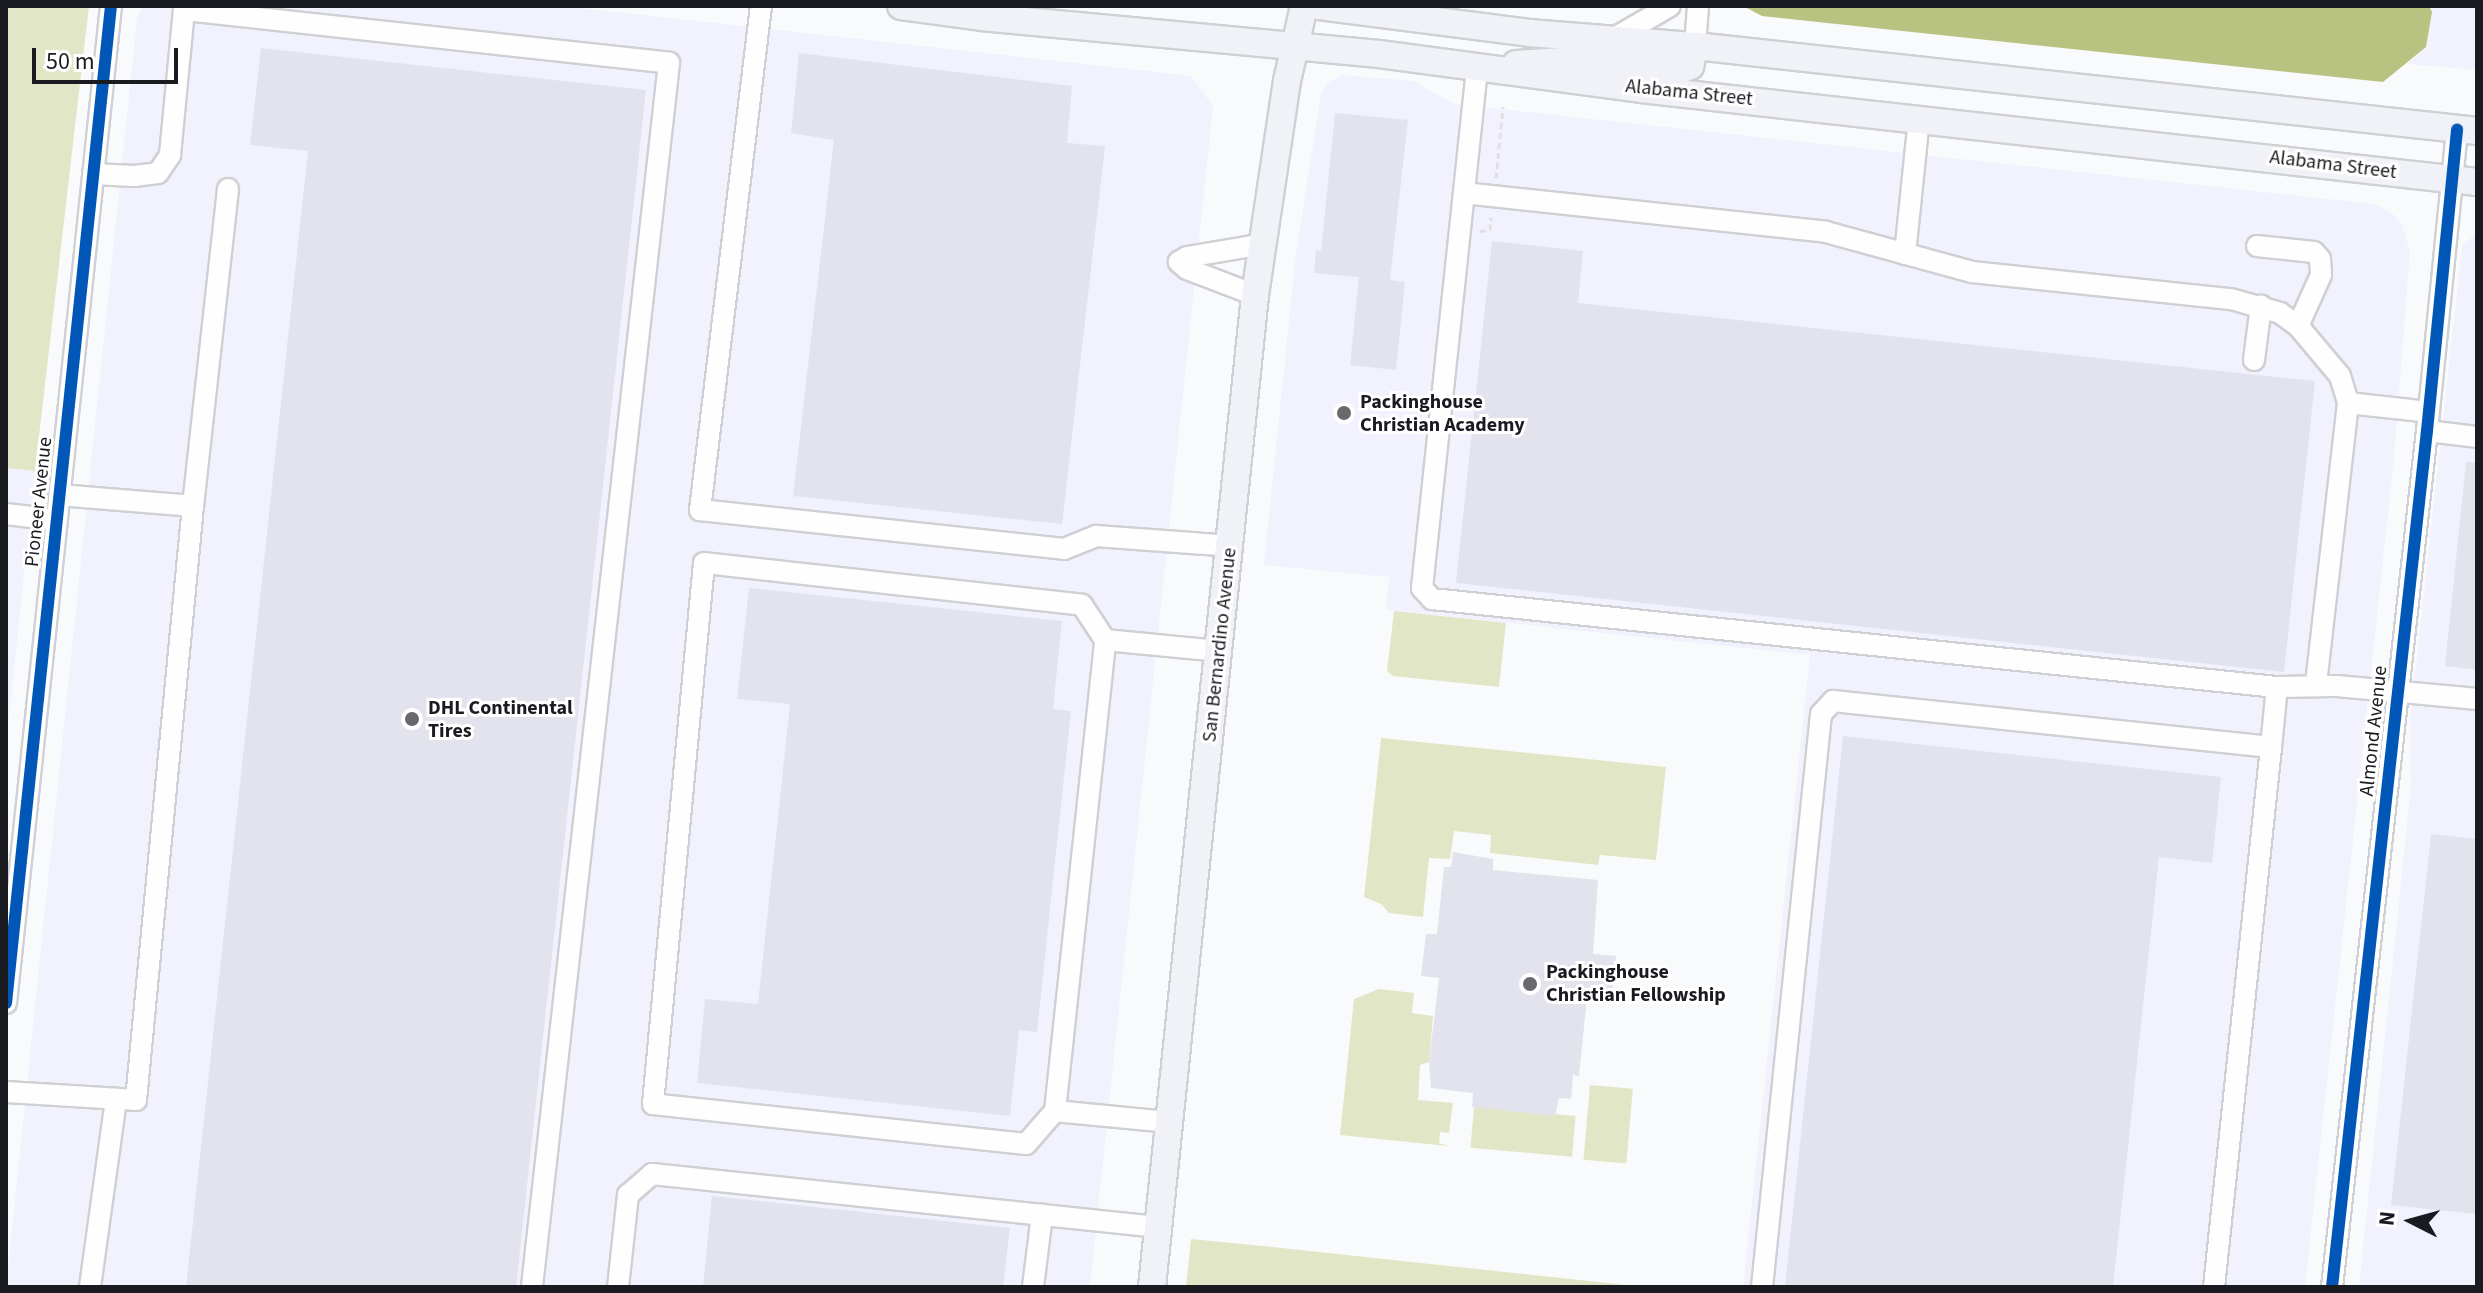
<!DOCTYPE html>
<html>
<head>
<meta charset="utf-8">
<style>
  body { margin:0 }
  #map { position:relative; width:2483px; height:1293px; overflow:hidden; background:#f9fafb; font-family:"Source Sans 3",sans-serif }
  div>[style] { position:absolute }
  .built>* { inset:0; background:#f1f2fd }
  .green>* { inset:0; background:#e1e7c6; transform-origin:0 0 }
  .water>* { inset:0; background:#b9c381 }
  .building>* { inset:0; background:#e2e3ed }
  .path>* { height:3px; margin-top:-1.5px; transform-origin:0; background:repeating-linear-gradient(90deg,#e0e0e1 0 6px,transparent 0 10px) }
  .roads { filter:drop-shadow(2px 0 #cfd0d3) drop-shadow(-2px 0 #cfd0d3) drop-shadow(0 2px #cfd0d3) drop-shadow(0 -2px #cfd0d3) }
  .minor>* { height:20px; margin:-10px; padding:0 10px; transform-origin:10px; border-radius:10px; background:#fefefe }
  .major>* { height:26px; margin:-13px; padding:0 13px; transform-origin:13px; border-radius:13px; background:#f1f2f7 }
  .cycleway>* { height:12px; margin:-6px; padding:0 6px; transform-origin:6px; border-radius:6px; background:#0057b8 }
  .dots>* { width:22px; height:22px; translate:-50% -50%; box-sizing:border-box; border:4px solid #fff; border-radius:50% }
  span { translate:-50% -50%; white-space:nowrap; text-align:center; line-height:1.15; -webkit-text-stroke:6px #fff; paint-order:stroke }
  .street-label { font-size:20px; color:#1a1b20 }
  .poi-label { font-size:20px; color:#1a1b20; font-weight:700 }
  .left { translate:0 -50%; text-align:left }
  .frame { position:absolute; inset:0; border:8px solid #1a1b20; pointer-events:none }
  .north { position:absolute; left:2371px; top:1181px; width:80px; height:80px; -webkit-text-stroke:6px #fff; paint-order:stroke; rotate:276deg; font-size:22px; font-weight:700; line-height:32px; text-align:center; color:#1a1b20 }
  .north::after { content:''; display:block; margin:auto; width:28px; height:36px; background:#1a1b20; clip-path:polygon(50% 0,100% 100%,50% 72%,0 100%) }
  .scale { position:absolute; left:32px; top:48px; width:146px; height:36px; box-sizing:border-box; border:4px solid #1a1b20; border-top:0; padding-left:10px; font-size:24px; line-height:28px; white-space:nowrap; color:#1a1b20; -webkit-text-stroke:6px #fff; paint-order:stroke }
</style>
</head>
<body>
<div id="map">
  <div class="built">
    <div style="clip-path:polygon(143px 6px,562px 6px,1191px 76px,1213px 106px,1090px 1287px,6px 1287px,137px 18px)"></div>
    <div style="clip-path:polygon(2429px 6px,2477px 6px,2477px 70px,2408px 64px,2426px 47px,2432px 12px)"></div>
    <div style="clip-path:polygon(1343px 75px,1413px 81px,1454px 104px,2374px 204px,2392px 213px,2402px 225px,2410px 252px,2394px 457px,2305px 1287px,1743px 1287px,1810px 655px,1386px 610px,1389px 577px,1264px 565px,1295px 261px,1321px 93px,1330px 81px)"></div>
    <div style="clip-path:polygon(2477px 233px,2477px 1287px,2359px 1287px,2411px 786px,2410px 721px,2462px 246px)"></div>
    <div style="clip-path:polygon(6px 468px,35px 471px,6px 745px)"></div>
  </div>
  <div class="green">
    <div style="clip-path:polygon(6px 6px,89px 6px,35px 471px,6px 468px)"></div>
    <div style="clip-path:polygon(1394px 611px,1506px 623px,1499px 687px,1393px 676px,1387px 671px)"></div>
    <div style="clip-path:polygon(1381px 738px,1666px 767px,1656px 860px,1600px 855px,1598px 865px,1490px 853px,1491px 835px,1454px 831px,1450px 859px,1429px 858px,1423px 917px,1389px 913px,1381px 904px,1364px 897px)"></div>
    <div style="clip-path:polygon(1379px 989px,1414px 993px,1412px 1013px,1433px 1016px,1429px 1062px,1420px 1065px,1418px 1100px,1453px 1103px,1449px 1133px,1440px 1132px,1439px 1143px,1448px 1146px,1340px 1135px,1354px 999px)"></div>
    <div style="left:1590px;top:1085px;width:43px;height:75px;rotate:5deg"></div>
    <div style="left:1474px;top:1107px;width:102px;height:41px;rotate:5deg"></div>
    <div style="clip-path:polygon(1191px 1239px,1262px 1246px,1645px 1287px,1186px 1287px)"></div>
  </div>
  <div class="water">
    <div style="clip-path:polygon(1743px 6px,2429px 6px,2432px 12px,2426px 47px,2383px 82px,1762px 16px)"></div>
  </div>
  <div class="building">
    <div style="clip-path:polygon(261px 48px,646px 90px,516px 1287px,186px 1287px,308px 151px,250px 145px)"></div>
    <div style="clip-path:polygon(799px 53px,1072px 86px,1067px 143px,1105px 146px,1062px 524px,793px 496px,834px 140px,791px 133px)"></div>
    <div style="clip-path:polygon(1335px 113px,1408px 120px,1390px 280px,1405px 282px,1396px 370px,1350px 365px,1359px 277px,1314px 273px,1316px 250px,1321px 251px)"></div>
    <div style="clip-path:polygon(1492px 241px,1583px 251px,1578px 303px,2315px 381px,2284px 672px,1456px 583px)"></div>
    <div style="clip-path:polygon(2466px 462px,2477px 463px,2477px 670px,2445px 666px)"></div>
    <div style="clip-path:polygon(749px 588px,1062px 621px,1053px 709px,1071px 711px,1037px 1032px,1019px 1030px,1010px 1116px,697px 1083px,705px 999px,758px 1004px,790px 704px,737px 699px)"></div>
    <div style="clip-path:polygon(1843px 736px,2221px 777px,2212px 863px,2159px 857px,2113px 1287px,1785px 1287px)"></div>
    <div style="clip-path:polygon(2431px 834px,2477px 839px,2477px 1214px,2391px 1205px)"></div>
    <div style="clip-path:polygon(1453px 852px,1493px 859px,1493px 870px,1598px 880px,1593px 954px,1616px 956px,1612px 990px,1588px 988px,1579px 1076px,1573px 1075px,1571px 1099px,1559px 1098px,1555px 1116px,1472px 1107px,1473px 1093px,1431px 1088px,1429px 1062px,1439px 978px,1421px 976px,1426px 934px,1437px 934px,1444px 867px,1451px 867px)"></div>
    <div style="clip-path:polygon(712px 1196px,1010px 1228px,1003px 1287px,703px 1287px)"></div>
  </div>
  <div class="path">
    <div style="left:1496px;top:178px;width:72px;rotate:-84.4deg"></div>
    <div style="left:1480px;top:231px;width:10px;rotate:-6deg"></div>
    <div style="left:1490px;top:230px;width:13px;rotate:-86deg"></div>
  </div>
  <div class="roads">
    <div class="minor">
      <div style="left:761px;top:6px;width:508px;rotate:96.9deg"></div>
      <div style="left:700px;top:510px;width:366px;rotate:6.1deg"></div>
      <div style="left:1064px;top:549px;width:35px;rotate:-22deg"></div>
      <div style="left:1096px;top:536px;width:135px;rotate:4.2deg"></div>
      <div style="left:1611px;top:40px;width:68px;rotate:-30deg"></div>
      <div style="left:1695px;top:46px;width:40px;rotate:-85.7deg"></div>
      <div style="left:1477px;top:69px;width:522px;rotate:96.05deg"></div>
      <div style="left:1422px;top:588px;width:15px;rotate:48deg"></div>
      <div style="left:1432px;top:599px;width:850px;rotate:5.95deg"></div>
      <div style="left:93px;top:174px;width:41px;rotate:2.8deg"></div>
      <div style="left:134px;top:176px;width:24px;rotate:-7deg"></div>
      <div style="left:158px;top:173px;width:22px;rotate:-56deg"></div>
      <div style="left:170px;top:155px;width:146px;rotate:-84.5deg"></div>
      <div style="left:184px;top:10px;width:488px;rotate:6.2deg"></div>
      <div style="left:669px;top:63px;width:1232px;rotate:96.39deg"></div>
      <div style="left:1464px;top:193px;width:364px;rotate:6.1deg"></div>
      <div style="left:1826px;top:232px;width:151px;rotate:15.3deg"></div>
      <div style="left:1972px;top:272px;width:260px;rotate:6deg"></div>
      <div style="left:2231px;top:299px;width:51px;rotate:15.9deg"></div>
      <div style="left:2280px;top:313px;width:22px;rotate:36deg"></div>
      <div style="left:2298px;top:326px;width:65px;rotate:50deg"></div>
      <div style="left:2340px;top:376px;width:28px;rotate:73deg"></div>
      <div style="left:2348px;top:403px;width:285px;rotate:96.5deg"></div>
      <div style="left:2257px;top:246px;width:57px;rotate:6deg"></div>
      <div style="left:2314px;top:252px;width:9px;rotate:49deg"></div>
      <div style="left:2320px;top:259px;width:16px;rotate:86deg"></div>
      <div style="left:2321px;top:275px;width:56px;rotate:114.3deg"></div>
      <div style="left:1905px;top:254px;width:137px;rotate:-84.1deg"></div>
      <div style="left:1255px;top:295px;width:73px;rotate:-159.1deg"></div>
      <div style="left:1187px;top:269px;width:11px;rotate:-139deg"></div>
      <div style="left:1179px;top:262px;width:9px;rotate:-32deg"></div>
      <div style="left:1187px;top:257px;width:78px;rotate:-9.6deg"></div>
      <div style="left:2254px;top:360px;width:55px;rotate:-82.7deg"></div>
      <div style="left:2348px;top:403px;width:81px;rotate:6.3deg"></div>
      <div style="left:2427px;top:431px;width:50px;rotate:6.8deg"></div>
      <div style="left:193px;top:506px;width:319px;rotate:-83.7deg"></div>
      <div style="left:6px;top:514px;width:51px;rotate:6.7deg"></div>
      <div style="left:6px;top:1003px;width:1003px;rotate:-83.99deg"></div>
      <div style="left:6px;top:1092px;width:130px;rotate:3.5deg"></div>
      <div style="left:136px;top:1100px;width:597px;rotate:-84.52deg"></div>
      <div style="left:193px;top:506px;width:134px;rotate:-175.3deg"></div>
      <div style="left:1055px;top:1111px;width:474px;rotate:-83.9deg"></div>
      <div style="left:1169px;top:1122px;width:115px;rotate:-174.5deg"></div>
      <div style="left:1055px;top:1111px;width:44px;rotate:131.3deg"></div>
      <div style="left:1026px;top:1144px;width:375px;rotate:-173.9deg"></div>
      <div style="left:653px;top:1104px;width:543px;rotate:-84.61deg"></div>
      <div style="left:704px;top:563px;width:380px;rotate:6.3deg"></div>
      <div style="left:1082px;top:605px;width:42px;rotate:56.7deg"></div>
      <div style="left:1105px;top:640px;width:116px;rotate:5.5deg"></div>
      <div style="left:90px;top:1287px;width:190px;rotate:-82.1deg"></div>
      <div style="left:618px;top:1287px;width:93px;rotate:-83.8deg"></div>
      <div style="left:628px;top:1195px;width:32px;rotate:-41deg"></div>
      <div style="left:652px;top:1174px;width:509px;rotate:5.98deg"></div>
      <div style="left:1033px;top:1287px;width:73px;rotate:-82.9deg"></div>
      <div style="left:1762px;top:1287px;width:576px;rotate:-84.12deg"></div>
      <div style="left:1821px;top:714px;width:18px;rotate:-47deg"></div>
      <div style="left:1833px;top:701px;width:440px;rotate:6deg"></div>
      <div style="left:2271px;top:747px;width:60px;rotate:-84.3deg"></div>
      <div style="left:2277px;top:687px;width:60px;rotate:-1deg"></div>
      <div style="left:2337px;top:686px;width:141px;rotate:5.3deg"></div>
      <div style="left:2214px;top:1287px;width:543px;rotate:-83.97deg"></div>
      <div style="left:2332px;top:1287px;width:861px;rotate:-83.67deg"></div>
      <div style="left:2427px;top:431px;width:303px;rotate:-84.3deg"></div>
    </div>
    <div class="major">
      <div style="left:901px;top:6px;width:81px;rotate:7.8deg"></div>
      <div style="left:981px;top:17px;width:400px;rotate:5.3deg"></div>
      <div style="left:1379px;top:54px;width:264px;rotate:7.6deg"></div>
      <div style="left:1641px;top:89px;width:841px;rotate:6.35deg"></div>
      <div style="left:1319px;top:6px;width:212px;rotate:7.3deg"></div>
      <div style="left:1529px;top:33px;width:167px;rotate:4.5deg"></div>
      <div style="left:1695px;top:46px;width:787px;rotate:6.2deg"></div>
      <div style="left:1516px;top:64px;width:63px;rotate:-3.6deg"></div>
      <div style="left:1579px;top:60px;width:104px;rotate:4.9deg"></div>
      <div style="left:1683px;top:69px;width:8px;rotate:-23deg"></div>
      <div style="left:1690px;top:66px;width:21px;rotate:-76deg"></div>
      <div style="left:1152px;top:1287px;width:997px;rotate:-84.07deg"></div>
      <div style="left:1255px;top:295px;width:216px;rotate:-81.5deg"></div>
      <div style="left:1287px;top:81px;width:77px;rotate:-77.2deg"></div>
    </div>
  </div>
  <div class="cycleway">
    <div style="left:6px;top:1003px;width:1003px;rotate:-83.99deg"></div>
    <div style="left:2332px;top:1287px;width:861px;rotate:-83.67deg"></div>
    <div style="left:2427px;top:431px;width:303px;rotate:-84.3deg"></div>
  </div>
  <div class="dots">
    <div style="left:1344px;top:413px;background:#68696d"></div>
    <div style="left:412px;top:719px;background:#68696d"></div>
    <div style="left:1530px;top:984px;background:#68696d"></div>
  </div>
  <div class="street-label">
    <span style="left:1689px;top:93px;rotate:6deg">Alabama Street</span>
    <span style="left:2333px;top:165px;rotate:7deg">Alabama Street</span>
    <span style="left:39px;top:502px;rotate:-84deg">Pioneer Avenue</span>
    <span style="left:1220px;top:645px;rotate:-84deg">San Bernardino Avenue</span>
    <span style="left:2374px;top:731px;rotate:-84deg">Almond Avenue</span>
  </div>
  <div class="poi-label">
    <span class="left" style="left:1360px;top:414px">Packinghouse<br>Christian Academy</span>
    <span class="left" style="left:428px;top:720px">DHL Continental<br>Tires</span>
    <span class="left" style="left:1546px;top:984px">Packinghouse<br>Christian Fellowship</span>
  </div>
  <div class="frame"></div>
  <div class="north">N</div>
  <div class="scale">50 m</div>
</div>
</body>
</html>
